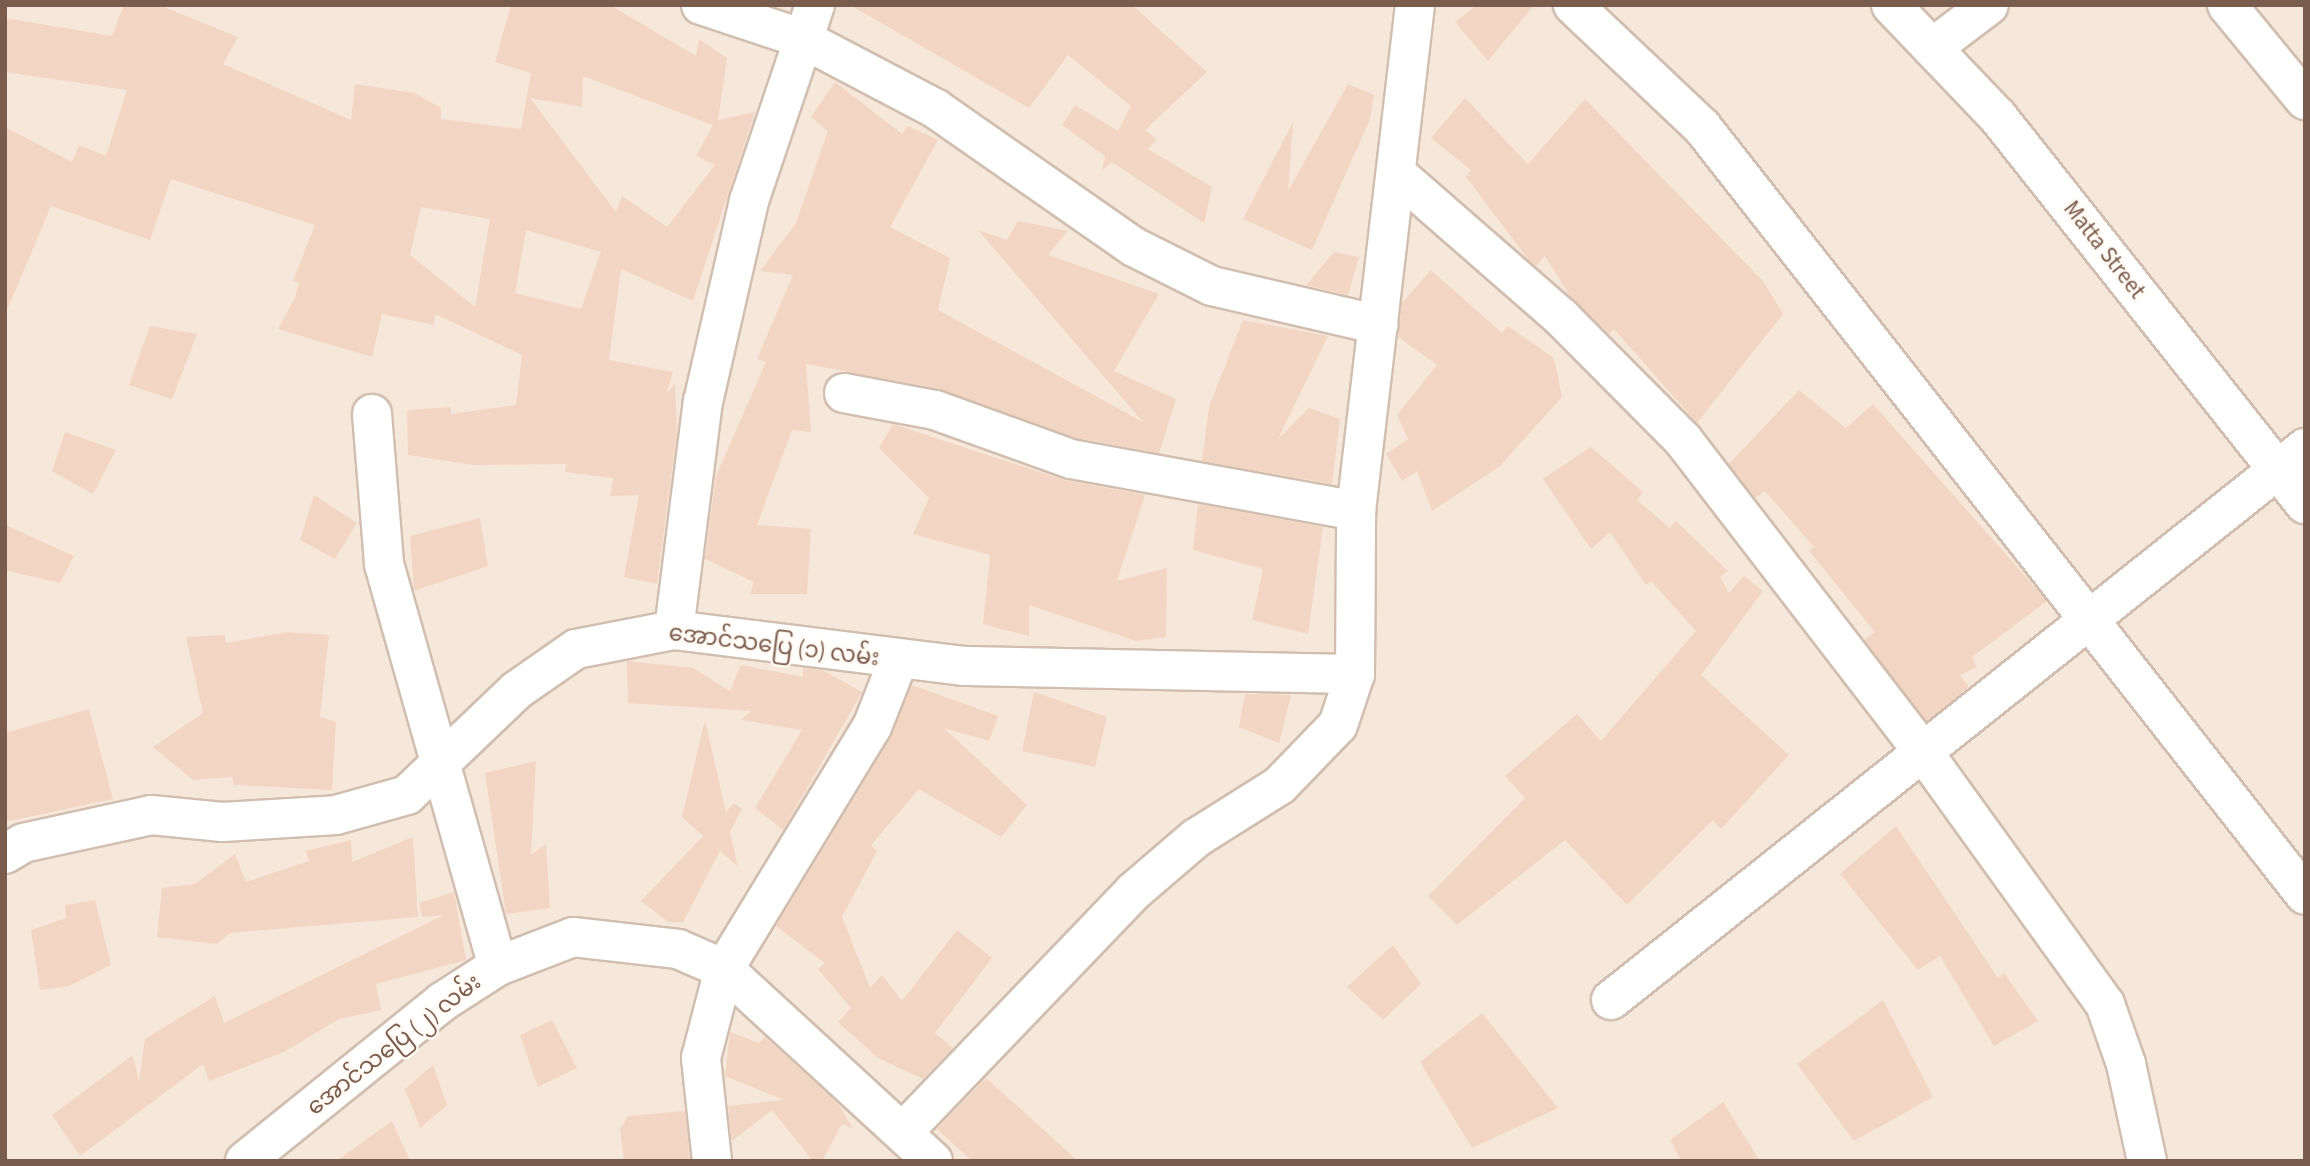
<!DOCTYPE html>
<html>
<head>
<meta charset="utf-8">
<style>
  body { margin:0 }
  #map { position:relative; width:2310px; height:1166px; overflow:hidden; background:#fdf6ec; font-family:"Source Sans 3","Noto Sans Myanmar",sans-serif }
  div>[style] { position:absolute }
  .residential>* { inset:0; background:#f5e8da; transform-origin:0 0 }
  .building>* { inset:0; background:#f3d5c3 }
  .roads { filter:drop-shadow(2px 0 #d1beb0) drop-shadow(-2px 0 #d1beb0) drop-shadow(0 2px #d1beb0) drop-shadow(0 -2px #d1beb0) }
  .minor>* { height:38px; margin:-19px; padding:0 19px; transform-origin:19px; border-radius:19px; background:#fff }
  span { translate:-50% -50%; white-space:nowrap; text-align:center; line-height:1.15; -webkit-text-stroke:5px #fffaf3; paint-order:stroke }
  .street-label { font-size:23px; color:#7a5c4d }
  .frame { position:absolute; inset:0; border:7px solid #7a5c4d; pointer-events:none }
</style>
</head>
<body>
<div id="map">
  <div class="residential">
    <div style="left:5px;top:5px;width:2300px;height:1156px"></div>
  </div>
  <div class="building">
    <div style="clip-path:polygon(evenodd,124px 5px,159px 5px,238px 37px,223px 64px,351px 120px,355px 84px,414px 93px,441px 108px,441px 119px,521px 129px,531px 73px,495px 62px,511px 5px,610px 5px,696px 56px,699px 39px,727px 58px,718px 120px,755px 112px,693px 301px,621px 269px,609px 360px,673px 372px,666px 394px,675px 383px,677px 431px,657px 584px,624px 577px,639px 495px,610px 496px,613px 478px,565px 472px,566px 464px,474px 465px,408px 455px,407px 410px,451px 407px,451px 414px,516px 405px,522px 355px,435px 314px,434px 325px,382px 314px,372px 357px,278px 329px,295px 298px,299px 283px,293px 281px,315px 225px,171px 179px,150px 240px,51px 206px,5px 315px,5px 127px,72px 162px,79px 145px,106px 156px,127px 90px,5px 72px,5px 18px,112px 36px,124px 5px,583px 76px,713px 125px,696px 156px,715px 165px,667px 227px,622px 196px,616px 212px,530px 98px,582px 107px,583px 76px,124px 5px,421px 207px,490px 219px,475px 307px,410px 255px,421px 207px,124px 5px,526px 230px,601px 252px,581px 309px,515px 293px,526px 230px)"></div>
    <div style="clip-path:polygon(850px 5px,1132px 5px,1207px 72px,1145px 130px,1157px 139px,1148px 149px,1212px 187px,1204px 223px,1112px 162px,1102px 171px,1105px 156px,1062px 125px,1075px 105px,1118px 131px,1131px 106px,1068px 55px,1029px 108px)"></div>
    <div style="clip-path:polygon(1477px 5px,1534px 5px,1488px 61px,1455px 22px)"></div>
    <div style="clip-path:polygon(835px 82px,902px 134px,908px 126px,938px 140px,890px 227px,950px 258px,938px 310px,1143px 422px,978px 230px,1007px 240px,1018px 221px,1068px 231px,1048px 255px,1159px 294px,1114px 371px,1176px 399px,1159px 453px,1077px 438px,939px 389px,806px 364px,811px 432px,792px 430px,757px 525px,811px 529px,807px 594px,750px 594px,754px 582px,705px 559px,716px 476px,766px 362px,757px 359px,793px 275px,760px 271px,796px 223px,828px 131px,811px 117px)"></div>
    <div style="clip-path:polygon(1348px 84px,1374px 95px,1370px 119px,1312px 250px,1243px 219px,1293px 122px,1288px 191px)"></div>
    <div style="clip-path:polygon(1465px 98px,1528px 164px,1585px 99px,1763px 281px,1783px 314px,1697px 423px,1614px 329px,1609px 334px,1570px 296px,1545px 256px,1536px 266px,1528px 259px,1466px 177px,1471px 170px,1431px 138px)"></div>
    <div style="clip-path:polygon(1334px 252px,1359px 257px,1348px 295px,1306px 285px)"></div>
    <div style="clip-path:polygon(1431px 270px,1502px 333px,1508px 326px,1554px 358px,1562px 397px,1500px 466px,1432px 511px,1417px 471px,1402px 481px,1386px 454px,1408px 439px,1397px 415px,1437px 365px,1398px 337px,1402px 303px)"></div>
    <div style="clip-path:polygon(1243px 320px,1328px 336px,1278px 439px,1309px 408px,1340px 419px,1332px 484px,1202px 461px,1209px 407px)"></div>
    <div style="clip-path:polygon(150px 326px,197px 334px,172px 399px,129px 385px)"></div>
    <div style="clip-path:polygon(1799px 390px,1846px 428px,1873px 404px,2047px 601px,1972px 657px,1977px 667px,1960px 675px,1969px 687px,1927px 721px,1864px 640px,1875px 632px,1809px 551px,1814px 547px,1765px 491px,1755px 498px,1729px 464px)"></div>
    <div style="clip-path:polygon(893px 424px,1064px 480px,1145px 495px,1117px 581px,1167px 568px,1166px 637px,1136px 641px,1029px 605px,1029px 636px,983px 624px,990px 555px,913px 534px,929px 498px,879px 448px)"></div>
    <div style="clip-path:polygon(65px 432px,116px 450px,93px 494px,52px 471px)"></div>
    <div style="clip-path:polygon(1591px 447px,1643px 492px,1637px 500px,1670px 528px,1676px 521px,1728px 571px,1720px 577px,1729px 593px,1744px 576px,1763px 591px,1701px 675px,1789px 755px,1721px 829px,1713px 820px,1627px 905px,1565px 840px,1457px 925px,1428px 896px,1525px 798px,1505px 776px,1577px 714px,1601px 741px,1696px 631px,1651px 581px,1646px 585px,1610px 532px,1591px 549px,1543px 479px)"></div>
    <div style="clip-path:polygon(314px 495px,357px 523px,335px 559px,300px 540px)"></div>
    <div style="clip-path:polygon(1198px 504px,1323px 527px,1308px 634px,1252px 620px,1263px 569px,1193px 550px)"></div>
    <div style="clip-path:polygon(480px 518px,488px 566px,414px 591px,410px 536px)"></div>
    <div style="clip-path:polygon(5px 525px,74px 556px,60px 583px,5px 570px)"></div>
    <div style="clip-path:polygon(288px 632px,329px 635px,320px 717px,336px 722px,332px 790px,234px 785px,232px 777px,193px 780px,153px 747px,203px 713px,186px 637px,225px 635px,226px 643px)"></div>
    <div style="clip-path:polygon(627px 661px,693px 668px,730px 691px,741px 665px,803px 677px,803px 668px,822px 670px,862px 692px,783px 830px,755px 808px,802px 730px,741px 720px,751px 711px,628px 703px)"></div>
    <div style="clip-path:polygon(912px 685px,998px 716px,989px 741px,944px 728px,1027px 805px,1001px 837px,919px 789px,871px 845px,877px 851px,842px 917px,870px 988px,882px 975px,902px 1001px,957px 930px,992px 958px,935px 1033px,953px 1048px,923px 1079px,878px 1058px,838px 1022px,851px 1008px,818px 969px,825px 963px,776px 926px,891px 738px)"></div>
    <div style="clip-path:polygon(1034px 692px,1107px 717px,1095px 767px,1022px 751px)"></div>
    <div style="clip-path:polygon(1245px 694px,1291px 695px,1279px 743px,1239px 727px)"></div>
    <div style="clip-path:polygon(89px 709px,113px 799px,5px 822px,5px 733px)"></div>
    <div style="clip-path:polygon(705px 720px,726px 812px,734px 803px,742px 809px,730px 832px,738px 867px,720px 851px,683px 922px,668px 922px,641px 901px,703px 836px,682px 817px)"></div>
    <div style="clip-path:polygon(536px 761px,531px 855px,546px 844px,550px 908px,506px 914px,485px 773px)"></div>
    <div style="clip-path:polygon(1896px 826px,1998px 978px,2004px 973px,2038px 1021px,1994px 1046px,1940px 956px,1918px 970px,1840px 874px)"></div>
    <div style="clip-path:polygon(413px 837px,418px 917px,230px 933px,217px 944px,157px 937px,162px 888px,195px 884px,235px 854px,246px 882px,309px 861px,306px 851px,351px 840px,352px 862px)"></div>
    <div style="clip-path:polygon(454px 892px,466px 960px,376px 984px,381px 1010px,339px 1019px,284px 1052px,209px 1081px,203px 1064px,80px 1156px,52px 1115px,133px 1055px,139px 1081px,145px 1039px,215px 996px,224px 1023px,444px 915px,422px 917px,419px 903px)"></div>
    <div style="clip-path:polygon(95px 900px,111px 965px,69px 986px,40px 990px,31px 930px,66px 918px,65px 905px)"></div>
    <div style="clip-path:polygon(1393px 945px,1421px 984px,1383px 1020px,1347px 987px)"></div>
    <div style="clip-path:polygon(1883px 1000px,1933px 1097px,1854px 1141px,1797px 1064px)"></div>
    <div style="clip-path:polygon(1482px 1013px,1558px 1108px,1472px 1148px,1420px 1062px)"></div>
    <div style="clip-path:polygon(552px 1020px,577px 1068px,538px 1087px,520px 1035px)"></div>
    <div style="clip-path:polygon(730px 1032px,759px 1043px,765px 1037px,839px 1105px,853px 1129px,842px 1124px,822px 1161px,813px 1161px,772px 1110px,732px 1141px,728px 1106px,784px 1100px,725px 1076px)"></div>
    <div style="clip-path:polygon(433px 1065px,447px 1105px,420px 1128px,405px 1089px)"></div>
    <div style="clip-path:polygon(986px 1078px,1036px 1123px,1078px 1161px,972px 1161px,937px 1129px)"></div>
    <div style="clip-path:polygon(1723px 1102px,1760px 1161px,1681px 1161px,1670px 1140px)"></div>
    <div style="clip-path:polygon(685px 1111px,690px 1161px,624px 1161px,620px 1129px,628px 1116px)"></div>
    <div style="clip-path:polygon(392px 1121px,410px 1161px,336px 1161px)"></div>
  </div>
  <div class="roads">
    <div class="minor">
      <div style="left:701px;top:5px;width:105px;rotate:18.3deg"></div>
      <div style="left:801px;top:38px;width:153px;rotate:27.7deg"></div>
      <div style="left:936px;top:109px;width:241px;rotate:34.9deg"></div>
      <div style="left:1134px;top:247px;width:87px;rotate:26.6deg"></div>
      <div style="left:1212px;top:286px;width:171px;rotate:13.1deg"></div>
      <div style="left:1573px;top:5px;width:178px;rotate:43.4deg"></div>
      <div style="left:1702px;top:127px;width:976px;rotate:51.86deg"></div>
      <div style="left:1891px;top:5px;width:155px;rotate:46.3deg"></div>
      <div style="left:1998px;top:117px;width:494px;rotate:51.6deg"></div>
      <div style="left:2227px;top:5px;width:123px;rotate:50.6deg"></div>
      <div style="left:1932px;top:48px;width:71px;rotate:-37deg"></div>
      <div style="left:1397px;top:174px;width:219px;rotate:41.1deg"></div>
      <div style="left:1562px;top:318px;width:172px;rotate:45.2deg"></div>
      <div style="left:1683px;top:440px;width:390px;rotate:52.4deg"></div>
      <div style="left:1921px;top:749px;width:314px;rotate:54.2deg"></div>
      <div style="left:2105px;top:1004px;width:64px;rotate:70.7deg"></div>
      <div style="left:2126px;top:1064px;width:99px;rotate:77.8deg"></div>
      <div style="left:844px;top:393px;width:93px;rotate:10.6deg"></div>
      <div style="left:935px;top:410px;width:145px;rotate:19.8deg"></div>
      <div style="left:1071px;top:459px;width:290px;rotate:10.3deg"></div>
      <div style="left:372px;top:414px;width:150px;rotate:85.4deg"></div>
      <div style="left:384px;top:564px;width:418px;rotate:74.2deg"></div>
      <div style="left:674px;top:630px;width:230px;rotate:-82.8deg"></div>
      <div style="left:703px;top:402px;width:206px;rotate:-77.1deg"></div>
      <div style="left:749px;top:201px;width:207px;rotate:-71.4deg"></div>
      <div style="left:5px;top:854px;width:21px;rotate:-31deg"></div>
      <div style="left:23px;top:843px;width:131px;rotate:-12.3deg"></div>
      <div style="left:151px;top:815px;width:72px;rotate:5.6deg"></div>
      <div style="left:223px;top:822px;width:113px;rotate:-3.5deg"></div>
      <div style="left:336px;top:815px;width:74px;rotate:-15.7deg"></div>
      <div style="left:407px;top:795px;width:152px;rotate:-43.7deg"></div>
      <div style="left:517px;top:690px;width:72px;rotate:-34.8deg"></div>
      <div style="left:576px;top:649px;width:100px;rotate:-11deg"></div>
      <div style="left:674px;top:630px;width:291px;rotate:7.1deg"></div>
      <div style="left:963px;top:666px;width:392px;rotate:1.2deg"></div>
      <div style="left:1611px;top:1000px;width:887px;rotate:-38.5deg"></div>
      <div style="left:904px;top:1131px;width:331px;rotate:-46.2deg"></div>
      <div style="left:1133px;top:892px;width:83px;rotate:-40.6deg"></div>
      <div style="left:1196px;top:838px;width:99px;rotate:-32.2deg"></div>
      <div style="left:1280px;top:785px;width:83px;rotate:-46deg"></div>
      <div style="left:1338px;top:725px;width:54px;rotate:-71.6deg"></div>
      <div style="left:1355px;top:674px;width:163px;rotate:-89.6deg"></div>
      <div style="left:1356px;top:511px;width:509px;rotate:-83.35deg"></div>
      <div style="left:245px;top:1161px;width:253px;rotate:-38.9deg"></div>
      <div style="left:442px;top:1002px;width:67px;rotate:-32.7deg"></div>
      <div style="left:498px;top:966px;width:80px;rotate:-21.1deg"></div>
      <div style="left:573px;top:937px;width:106px;rotate:6.5deg"></div>
      <div style="left:678px;top:949px;width:50px;rotate:23.5deg"></div>
      <div style="left:724px;top:969px;width:284px;rotate:42.6deg"></div>
      <div style="left:712px;top:1161px;width:104px;rotate:-96.1deg"></div>
      <div style="left:701px;top:1058px;width:92px;rotate:-75.5deg"></div>
      <div style="left:724px;top:969px;width:284px;rotate:-58.6deg"></div>
      <div style="left:872px;top:727px;width:71px;rotate:-68.5deg"></div>
    </div>
  </div>
  <div class="street-label">
    <span style="left:2104px;top:250px;rotate:52deg">Matta Street</span>
    <span style="left:774px;top:646px;rotate:7deg">အောင်သပြေ (၁) လမ်း</span>
    <span style="left:394px;top:1045px;rotate:-38deg">အောင်သပြေ (၂) လမ်း</span>
  </div>
  <div class="frame"></div>
</div>
</body>
</html>
